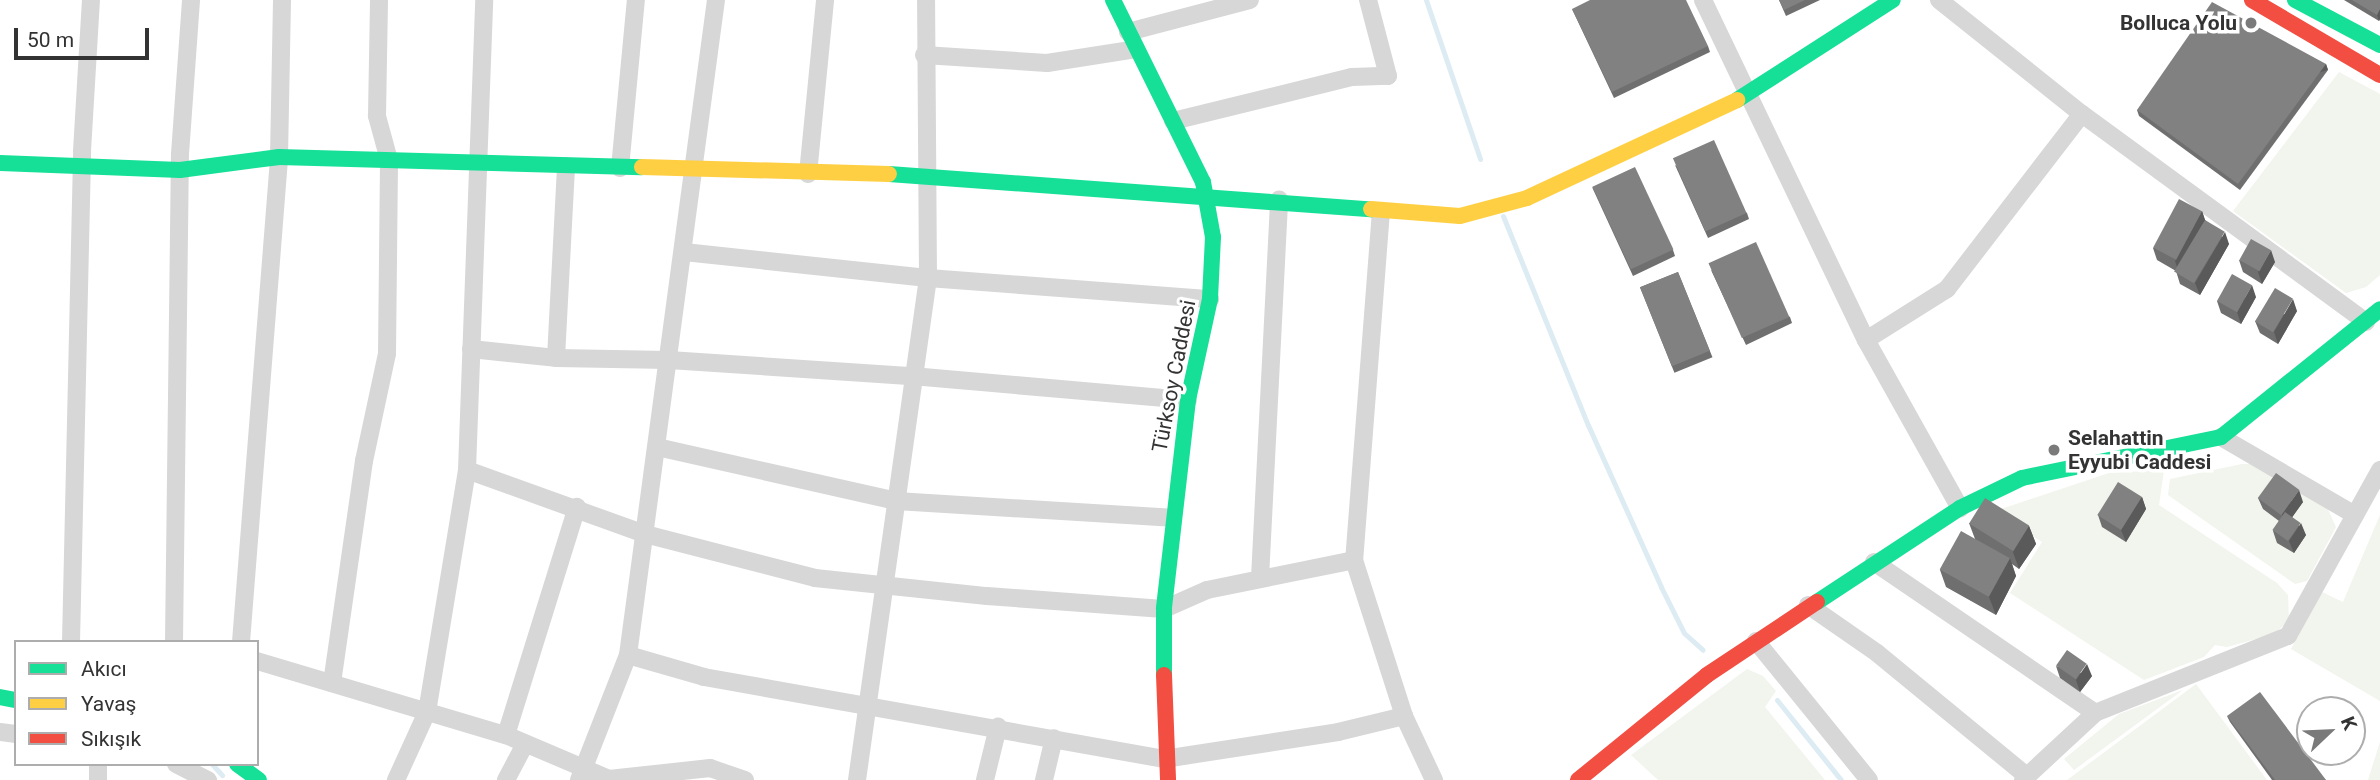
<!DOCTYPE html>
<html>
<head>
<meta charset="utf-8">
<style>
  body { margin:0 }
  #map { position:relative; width:2380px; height:780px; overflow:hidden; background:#fff; font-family:Roboto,sans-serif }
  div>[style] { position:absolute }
  .green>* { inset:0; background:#f1f5ed }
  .stream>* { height:5px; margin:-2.5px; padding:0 2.5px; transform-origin:2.5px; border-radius:2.5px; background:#ddebf3 }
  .street>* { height:18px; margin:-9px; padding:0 9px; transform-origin:9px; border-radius:9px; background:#d7d7d7 }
  .fast>* { height:16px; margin:-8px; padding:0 8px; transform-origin:8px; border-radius:8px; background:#16e098 }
  .slow>* { height:16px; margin:-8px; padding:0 8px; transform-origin:8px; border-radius:8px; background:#ffcf43 }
  .jam>* { height:16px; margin:-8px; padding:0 8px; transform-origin:8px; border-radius:8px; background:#f24e42 }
  .wall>* { inset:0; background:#6f6f6f; transform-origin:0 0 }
  .shaded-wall>* { inset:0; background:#5a5a5a; transform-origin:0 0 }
  .building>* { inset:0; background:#818181; transform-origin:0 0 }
  .dots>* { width:19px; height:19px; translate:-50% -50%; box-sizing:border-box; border:4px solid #fff; border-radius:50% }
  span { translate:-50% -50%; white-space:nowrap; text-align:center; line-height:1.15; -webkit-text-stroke:7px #fff; paint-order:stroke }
  .poi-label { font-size:21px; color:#333; font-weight:700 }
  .right { translate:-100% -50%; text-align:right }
  .left { translate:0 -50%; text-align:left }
  .street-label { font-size:21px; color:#333 }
  .legend { position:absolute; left:14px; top:640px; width:245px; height:126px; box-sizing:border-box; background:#fff; border:2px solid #adadad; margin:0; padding:9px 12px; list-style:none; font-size:21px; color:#333 }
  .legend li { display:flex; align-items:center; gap:14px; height:35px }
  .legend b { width:35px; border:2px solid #adadad }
  .north { position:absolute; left:2296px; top:696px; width:70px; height:70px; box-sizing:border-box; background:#fff; border:2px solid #adadad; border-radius:50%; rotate:67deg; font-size:19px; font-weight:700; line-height:28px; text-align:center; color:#333 }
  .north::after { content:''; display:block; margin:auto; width:24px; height:32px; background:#7a7a7a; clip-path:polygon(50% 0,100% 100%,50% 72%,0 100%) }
  .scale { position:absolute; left:14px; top:28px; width:135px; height:32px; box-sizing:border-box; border:4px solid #333; border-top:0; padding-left:9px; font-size:21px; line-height:24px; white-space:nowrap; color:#333; -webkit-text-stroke:5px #fff; paint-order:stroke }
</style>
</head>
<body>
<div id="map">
  <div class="green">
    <div style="clip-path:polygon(2339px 72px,2380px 94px,2380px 275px,2366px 287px,2346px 293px,2233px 211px)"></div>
    <div style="clip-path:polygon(2242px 464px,2256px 464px,2327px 507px,2336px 527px,2307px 581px,2295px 584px,2168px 495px,2170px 479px)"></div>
    <div style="clip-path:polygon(2164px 470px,2159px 505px,2277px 583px,2288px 595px,2289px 621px,2274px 634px,2227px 647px,2215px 645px,2204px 657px,2144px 680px,2010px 593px,2042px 542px,1995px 511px,2109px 473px)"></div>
    <div style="clip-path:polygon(2380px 515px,2380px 701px,2291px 649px,2322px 592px,2343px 602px)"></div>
    <div style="clip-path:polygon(1747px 669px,1763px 676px,1776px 691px,1765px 707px,1825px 780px,1658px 780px,1631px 755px)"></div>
    <div style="clip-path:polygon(2196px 684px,2267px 780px,2067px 780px)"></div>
    <div style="clip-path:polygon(2183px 690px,2074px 770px,2064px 759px,2119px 714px)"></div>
    <div style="clip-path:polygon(2380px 742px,2380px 780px,2368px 780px)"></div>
  </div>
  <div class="stream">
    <div style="left:1426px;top:0;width:168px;rotate:71.2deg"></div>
    <div style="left:1503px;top:216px;width:226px;rotate:67.9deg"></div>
    <div style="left:1588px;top:425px;width:178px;rotate:65.7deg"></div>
    <div style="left:1661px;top:587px;width:51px;rotate:63.4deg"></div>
    <div style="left:1684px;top:633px;width:25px;rotate:42deg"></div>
    <div style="left:1777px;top:700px;width:102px;rotate:51.3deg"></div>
    <div style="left:212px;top:764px;width:15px;rotate:48deg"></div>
  </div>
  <div class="street">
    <div style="left:1703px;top:0;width:377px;rotate:64.4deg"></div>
    <div style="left:1866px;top:340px;width:193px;rotate:60.8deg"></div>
    <div style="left:1939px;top:0;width:183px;rotate:38.6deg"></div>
    <div style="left:2082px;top:114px;width:352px;rotate:36.2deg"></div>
    <div style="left:1128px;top:32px;width:126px;rotate:-14.7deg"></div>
    <div style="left:924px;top:55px;width:123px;rotate:3.7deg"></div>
    <div style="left:1047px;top:63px;width:90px;rotate:-8.9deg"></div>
    <div style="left:1173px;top:121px;width:184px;rotate:-13.8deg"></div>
    <div style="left:1352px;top:77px;width:36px;rotate:-2deg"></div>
    <div style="left:1388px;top:76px;width:79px;rotate:-104.7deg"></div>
    <div style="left:620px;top:168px;width:169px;rotate:-84.6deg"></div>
    <div style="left:808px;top:174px;width:175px;rotate:-84.4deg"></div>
    <div style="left:1381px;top:211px;width:350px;rotate:94.4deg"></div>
    <div style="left:1354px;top:560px;width:164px;rotate:72.2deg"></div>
    <div style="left:1404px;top:716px;width:71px;rotate:64.9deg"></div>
    <div style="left:684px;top:252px;width:245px;rotate:6.1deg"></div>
    <div style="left:928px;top:278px;width:283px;rotate:4.3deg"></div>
    <div style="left:1866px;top:340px;width:96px;rotate:-32.2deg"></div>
    <div style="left:1947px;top:289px;width:221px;rotate:-52.4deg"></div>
    <div style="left:471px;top:349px;width:85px;rotate:6deg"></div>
    <div style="left:556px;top:358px;width:113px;rotate:1deg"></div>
    <div style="left:669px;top:360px;width:244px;rotate:3.8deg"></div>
    <div style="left:912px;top:376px;width:277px;rotate:5deg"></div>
    <div style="left:556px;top:358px;width:192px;rotate:-87deg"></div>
    <div style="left:2221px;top:437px;width:155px;rotate:30.2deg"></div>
    <div style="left:657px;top:447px;width:245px;rotate:12.7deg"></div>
    <div style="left:896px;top:501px;width:276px;rotate:3.5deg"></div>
    <div style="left:467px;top:470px;width:189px;rotate:19.8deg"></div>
    <div style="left:645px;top:534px;width:176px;rotate:14.5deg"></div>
    <div style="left:815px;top:578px;width:173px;rotate:6deg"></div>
    <div style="left:987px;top:596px;width:177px;rotate:4.2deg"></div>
    <div style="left:1164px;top:609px;width:47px;rotate:-23.8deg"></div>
    <div style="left:1207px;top:590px;width:150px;rotate:-11.5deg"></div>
    <div style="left:1874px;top:562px;width:268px;rotate:34.3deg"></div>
    <div style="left:1260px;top:578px;width:379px;rotate:-87.1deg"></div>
    <div style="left:1808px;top:605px;width:84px;rotate:34.8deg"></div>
    <div style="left:1877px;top:653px;width:194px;rotate:39.4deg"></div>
    <div style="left:1756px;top:641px;width:179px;rotate:50.9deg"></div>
    <div style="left:71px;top:642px;width:491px;rotate:-88.7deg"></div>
    <div style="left:82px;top:151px;width:151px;rotate:-86.6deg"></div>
    <div style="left:174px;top:642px;width:488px;rotate:-89.3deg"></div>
    <div style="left:180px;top:154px;width:154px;rotate:-85.9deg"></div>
    <div style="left:241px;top:642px;width:486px;rotate:-85.5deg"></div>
    <div style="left:279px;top:157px;width:157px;rotate:-88.9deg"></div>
    <div style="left:628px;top:655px;width:79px;rotate:16.1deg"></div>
    <div style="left:704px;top:677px;width:467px;rotate:10.1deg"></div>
    <div style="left:1164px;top:759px;width:176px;rotate:-8.8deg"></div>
    <div style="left:1338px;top:732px;width:68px;rotate:-13.6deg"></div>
    <div style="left:257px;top:661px;width:260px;rotate:16.6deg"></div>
    <div style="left:506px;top:735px;width:112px;rotate:23.1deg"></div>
    <div style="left:609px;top:779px;width:102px;rotate:-6.2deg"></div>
    <div style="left:710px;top:768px;width:37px;rotate:19deg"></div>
    <div style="left:332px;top:683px;width:224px;rotate:-81.8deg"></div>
    <div style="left:364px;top:461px;width:109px;rotate:-77.9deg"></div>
    <div style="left:387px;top:354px;width:194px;rotate:-89.4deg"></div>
    <div style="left:389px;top:160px;width:46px;rotate:-105.3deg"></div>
    <div style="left:377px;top:116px;width:116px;rotate:-89deg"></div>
    <div style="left:0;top:732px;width:16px;rotate:7deg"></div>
    <div style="left:506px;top:735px;width:239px;rotate:-72.7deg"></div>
    <div style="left:176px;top:764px;width:36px;rotate:27deg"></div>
    <div style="left:98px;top:780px;width:16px;rotate:-90deg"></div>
    <div style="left:396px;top:780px;width:75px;rotate:-65.5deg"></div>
    <div style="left:427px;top:712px;width:245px;rotate:-80.6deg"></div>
    <div style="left:467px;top:470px;width:470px;rotate:-87.9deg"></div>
    <div style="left:506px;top:780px;width:41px;rotate:-62.2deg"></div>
    <div style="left:579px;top:780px;width:134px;rotate:-68.6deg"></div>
    <div style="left:628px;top:655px;width:661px;rotate:-82.35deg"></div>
    <div style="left:857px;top:780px;width:507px;rotate:-81.95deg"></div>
    <div style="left:928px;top:278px;width:278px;rotate:-90.4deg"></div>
    <div style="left:985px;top:780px;width:55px;rotate:-76.2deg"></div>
    <div style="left:1044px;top:780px;width:43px;rotate:-76.6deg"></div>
    <div style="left:2023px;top:780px;width:98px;rotate:-42.9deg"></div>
    <div style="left:2095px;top:713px;width:208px;rotate:-21.8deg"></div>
    <div style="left:2288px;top:636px;width:190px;rotate:-61deg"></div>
  </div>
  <div class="fast">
    <div style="left:1113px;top:0;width:203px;rotate:63.7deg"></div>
    <div style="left:1203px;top:182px;width:56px;rotate:79.7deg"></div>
    <div style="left:1213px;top:237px;width:62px;rotate:92.8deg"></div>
    <div style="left:1210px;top:299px;width:103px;rotate:102.3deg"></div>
    <div style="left:1188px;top:400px;width:210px;rotate:96.6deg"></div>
    <div style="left:1164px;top:609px;width:66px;rotate:90deg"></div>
    <div style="left:2295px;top:0;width:96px;rotate:27.9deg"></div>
    <div style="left:1737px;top:100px;width:185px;rotate:-32.7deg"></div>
    <div style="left:0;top:163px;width:180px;rotate:2.2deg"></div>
    <div style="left:180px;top:170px;width:100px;rotate:-7.5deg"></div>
    <div style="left:279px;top:157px;width:363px;rotate:1.6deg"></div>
    <div style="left:889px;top:174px;width:483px;rotate:4.2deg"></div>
    <div style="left:1817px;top:602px;width:171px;rotate:-33.3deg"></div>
    <div style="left:1960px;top:508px;width:69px;rotate:-25.8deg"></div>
    <div style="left:2022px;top:478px;width:203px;rotate:-11.6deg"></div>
    <div style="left:2221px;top:437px;width:204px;rotate:-38.8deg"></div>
    <div style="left:0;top:697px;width:16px;rotate:11deg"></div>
    <div style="left:237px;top:764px;width:27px;rotate:36deg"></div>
  </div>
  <div class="slow">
    <div style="left:642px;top:167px;width:247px;rotate:1.6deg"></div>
    <div style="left:1371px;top:209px;width:89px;rotate:4.5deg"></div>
    <div style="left:1460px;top:216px;width:69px;rotate:-15deg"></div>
    <div style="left:1527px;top:198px;width:232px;rotate:-25deg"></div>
  </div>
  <div class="jam">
    <div style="left:2252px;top:0;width:148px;rotate:30.4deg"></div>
    <div style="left:1164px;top:675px;width:105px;rotate:87.8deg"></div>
    <div style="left:1578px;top:780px;width:166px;rotate:-39.1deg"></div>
    <div style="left:1707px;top:675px;width:132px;rotate:-33.6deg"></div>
  </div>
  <div class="wall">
    <div style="clip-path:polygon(1779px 0,1820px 0,1786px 16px)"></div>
    <div style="clip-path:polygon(2344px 0,2380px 0,2380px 19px,2379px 21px)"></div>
    <div style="clip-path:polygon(1572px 9px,1708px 46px,1710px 52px,1614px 98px)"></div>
    <div style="clip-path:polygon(2326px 64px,2328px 70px,2240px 190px,2139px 116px,2137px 110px)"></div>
    <div style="clip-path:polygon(1675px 165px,1747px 213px,1749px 219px,1708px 238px)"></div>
    <div style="clip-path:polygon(1592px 187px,1673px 250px,1675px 256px,1633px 276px)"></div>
    <div style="clip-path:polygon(2202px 211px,2205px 220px,2229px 244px,2200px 295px,2180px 284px,2176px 271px,2157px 260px,2153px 248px)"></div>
    <div style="clip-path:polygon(2239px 260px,2275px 262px,2262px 284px,2243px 272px)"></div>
    <div style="clip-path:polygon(1711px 270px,1790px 317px,1792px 323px,1746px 345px)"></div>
    <div style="left:1678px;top:272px;width:92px;height:41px;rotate:68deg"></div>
    <div style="clip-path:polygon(2256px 297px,2241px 324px,2221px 313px,2217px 301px)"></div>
    <div style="clip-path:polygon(2297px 311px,2278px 344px,2260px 333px,2255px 321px)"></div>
    <div style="clip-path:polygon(2142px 497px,2146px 509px,2126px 542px,2102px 527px,2098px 515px)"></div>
    <div style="clip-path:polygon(2258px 498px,2303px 502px,2292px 517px,2306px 535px,2294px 553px,2277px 543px,2273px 531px,2279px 521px,2263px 509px)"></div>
    <div style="clip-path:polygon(1969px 523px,2029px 526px,2036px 544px,2019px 569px,2012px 564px,2016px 576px,1996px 615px,1946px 587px,1940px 570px,1975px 539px)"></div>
    <div style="clip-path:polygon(2056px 666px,2092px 676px,2080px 692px,2060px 678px)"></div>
    <div style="clip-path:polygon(2227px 716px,2326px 780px,2272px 780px,2230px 722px)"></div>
  </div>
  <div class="shaded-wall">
    <div style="clip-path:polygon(2380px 9px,2380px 19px,2379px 21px,2377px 15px)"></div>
    <div style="left:2326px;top:64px;width:6px;height:149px;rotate:72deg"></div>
    <div style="clip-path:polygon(2202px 211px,2206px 223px,2179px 273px,2175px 261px)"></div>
    <div style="clip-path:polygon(2225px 232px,2229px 244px,2200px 295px,2195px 283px)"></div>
    <div style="clip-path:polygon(2271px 250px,2275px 262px,2262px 284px,2258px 272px)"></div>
    <div style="clip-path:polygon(2252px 285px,2256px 297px,2241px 324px,2237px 312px)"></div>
    <div style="clip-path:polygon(2293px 299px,2297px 311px,2278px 344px,2274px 332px)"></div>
    <div style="clip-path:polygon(2299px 490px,2303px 502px,2286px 526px,2282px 514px)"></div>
    <div style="clip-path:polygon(2142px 497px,2146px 509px,2126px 542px,2121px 530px)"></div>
    <div style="clip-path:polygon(2301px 523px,2306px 535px,2294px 553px,2289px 541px)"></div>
    <div style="clip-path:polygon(2029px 526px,2036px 544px,2019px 569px,2013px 552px)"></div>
    <div style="clip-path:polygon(2010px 558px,2016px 576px,1996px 615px,1989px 597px)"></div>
    <div style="clip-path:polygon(2087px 664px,2092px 676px,2080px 692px,2076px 680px)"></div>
  </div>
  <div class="building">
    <div style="clip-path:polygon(1590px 0,1686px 0,1708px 46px,1612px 92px,1572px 9px)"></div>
    <div style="clip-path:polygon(1779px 0,1805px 0,1784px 10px)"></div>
    <div style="clip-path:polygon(2352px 0,2380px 0,2380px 9px,2377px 15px)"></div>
    <div style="clip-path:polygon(2212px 2px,2326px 64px,2238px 184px,2137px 110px)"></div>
    <div style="left:1714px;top:140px;width:80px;height:45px;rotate:66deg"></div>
    <div style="left:1635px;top:167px;width:91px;height:47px;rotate:65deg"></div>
    <div style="left:2179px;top:199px;width:26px;height:55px;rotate:28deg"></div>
    <div style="left:2205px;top:220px;width:23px;height:60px;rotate:31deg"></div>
    <div style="left:2251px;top:239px;width:23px;height:24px;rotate:29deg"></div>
    <div style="left:1756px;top:242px;width:82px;height:52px;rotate:66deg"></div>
    <div style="left:1678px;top:272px;width:85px;height:41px;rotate:68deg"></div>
    <div style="left:2232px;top:274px;width:23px;height:31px;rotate:29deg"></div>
    <div style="left:2275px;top:288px;width:21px;height:39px;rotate:31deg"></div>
    <div style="left:2276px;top:473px;width:29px;height:31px;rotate:36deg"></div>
    <div style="left:2118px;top:482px;width:28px;height:39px;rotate:32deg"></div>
    <div style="left:1985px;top:498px;width:52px;height:30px;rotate:32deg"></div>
    <div style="left:2285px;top:512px;width:19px;height:22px;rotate:35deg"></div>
    <div style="left:1961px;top:531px;width:56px;height:44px;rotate:29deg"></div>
    <div style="left:2067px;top:650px;width:24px;height:19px;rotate:35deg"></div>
    <div style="clip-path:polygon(2260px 692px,2326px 780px,2275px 780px,2227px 716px)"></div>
  </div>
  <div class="dots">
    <div style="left:2251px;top:23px;background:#7a7a7a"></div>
    <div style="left:2054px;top:450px;background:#7a7a7a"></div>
  </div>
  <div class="poi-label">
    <span class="right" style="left:2237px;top:23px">Bolluca Yolu</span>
    <span class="left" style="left:2068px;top:450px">Selahattin<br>Eyyubi Caddesi</span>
  </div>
  <div class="street-label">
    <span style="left:1174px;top:376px;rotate:-79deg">Türksoy Caddesi</span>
  </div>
  <ul class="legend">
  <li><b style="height:9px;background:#16e098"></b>Akıcı</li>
  <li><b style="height:9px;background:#ffcf43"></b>Yavaş</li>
  <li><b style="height:9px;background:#f24e42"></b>Sıkışık</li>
  </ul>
  <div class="north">K</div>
  <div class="scale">50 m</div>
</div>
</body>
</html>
